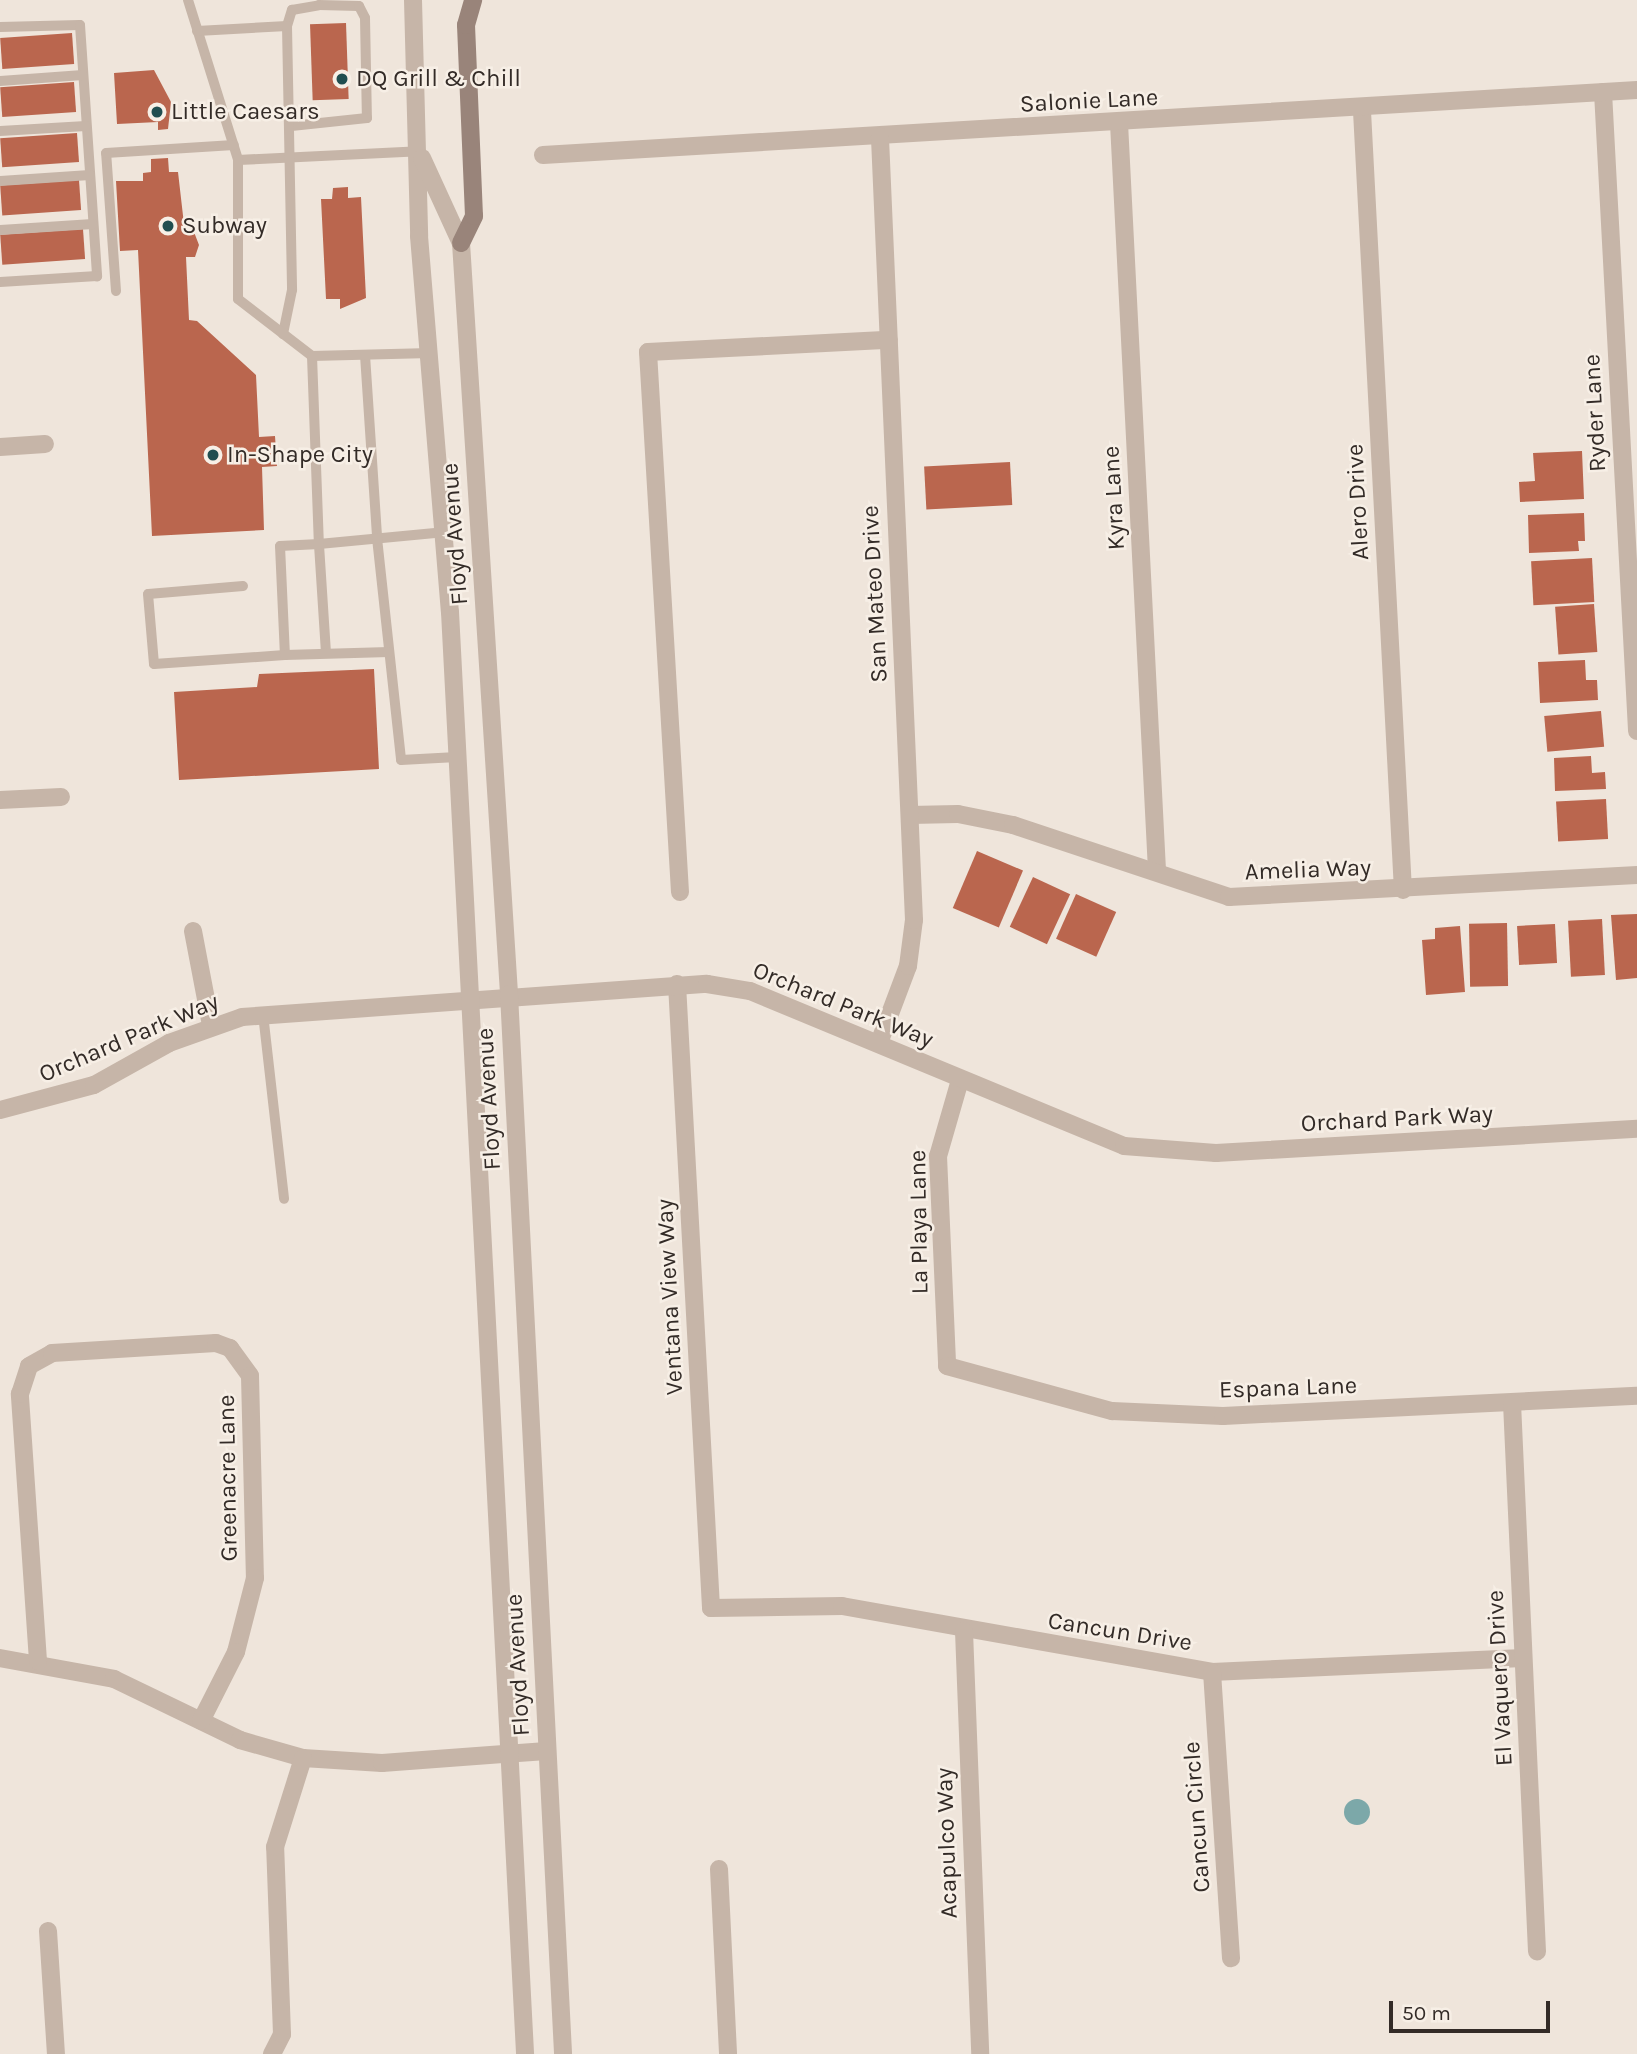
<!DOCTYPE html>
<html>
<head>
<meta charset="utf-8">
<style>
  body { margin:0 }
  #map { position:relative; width:1637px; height:2054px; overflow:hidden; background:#efe5db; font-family:Karla,sans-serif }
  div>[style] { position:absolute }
  .water>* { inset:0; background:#7ca8a9 }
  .round { border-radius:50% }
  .building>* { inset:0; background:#ba664e; transform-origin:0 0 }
  .service>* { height:10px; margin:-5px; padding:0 5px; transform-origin:5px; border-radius:5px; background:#c6b5a8 }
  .minor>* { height:18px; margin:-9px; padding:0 9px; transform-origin:9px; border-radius:9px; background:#c6b5a8 }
  .tertiary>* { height:18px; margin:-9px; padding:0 9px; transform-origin:9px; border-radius:9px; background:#c6b5a8 }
  .secondary>* { height:18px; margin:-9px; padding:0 9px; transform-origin:9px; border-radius:9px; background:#99847a }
  .dots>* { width:19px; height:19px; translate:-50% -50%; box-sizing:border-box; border:4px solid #f7efe6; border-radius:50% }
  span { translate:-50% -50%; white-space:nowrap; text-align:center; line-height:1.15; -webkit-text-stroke:5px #f7efe6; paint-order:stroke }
  .poi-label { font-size:24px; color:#332b27 }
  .left { translate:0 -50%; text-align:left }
  .street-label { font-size:24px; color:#332b27 }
  .scale { position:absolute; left:1389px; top:2001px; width:161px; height:32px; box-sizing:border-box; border:4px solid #332b27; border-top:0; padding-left:9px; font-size:21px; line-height:24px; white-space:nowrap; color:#332b27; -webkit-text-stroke:5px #f7efe6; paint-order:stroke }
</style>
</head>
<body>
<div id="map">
  <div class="water">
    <div class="round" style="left:1344px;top:1799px;width:26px;height:26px"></div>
  </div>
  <div class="building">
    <div style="left:346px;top:23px;width:76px;height:36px;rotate:88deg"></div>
    <div style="left:72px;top:33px;width:31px;height:72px;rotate:86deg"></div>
    <div style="clip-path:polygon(154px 70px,171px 102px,168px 129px,158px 130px,158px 122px,117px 124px,114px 73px)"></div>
    <div style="left:74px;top:82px;width:30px;height:74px;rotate:86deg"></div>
    <div style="left:77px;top:133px;width:29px;height:77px;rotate:86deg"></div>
    <div style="clip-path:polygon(168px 158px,169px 172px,178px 172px,185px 233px,194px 232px,199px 245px,195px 257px,186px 257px,189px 320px,197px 321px,256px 375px,259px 437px,275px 436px,277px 466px,262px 467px,264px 530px,152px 536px,138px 250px,120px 251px,116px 181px,143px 181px,143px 173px,151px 172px,151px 159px)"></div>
    <div style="left:79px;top:180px;width:30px;height:79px;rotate:86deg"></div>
    <div style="clip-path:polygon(348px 187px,348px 198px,361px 197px,366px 298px,340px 309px,340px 299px,326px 299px,321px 199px,332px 199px,333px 188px)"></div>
    <div style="left:83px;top:229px;width:30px;height:83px;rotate:86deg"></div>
    <div style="clip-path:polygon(1582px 451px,1584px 499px,1520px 502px,1519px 482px,1535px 481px,1533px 453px)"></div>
    <div style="left:1010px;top:462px;width:43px;height:86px;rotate:87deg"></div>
    <div style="clip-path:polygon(1584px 513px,1585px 541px,1578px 541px,1579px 551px,1529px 553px,1528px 515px)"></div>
    <div style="left:1592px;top:558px;width:44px;height:61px;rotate:87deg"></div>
    <div style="left:1594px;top:604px;width:48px;height:39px;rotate:86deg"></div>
    <div style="clip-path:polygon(1585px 660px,1586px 680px,1597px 680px,1598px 700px,1540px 703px,1538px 662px)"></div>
    <div style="clip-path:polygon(374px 669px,379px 769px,179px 780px,174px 692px,257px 687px,259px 674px)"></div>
    <div style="left:1601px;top:711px;width:36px;height:57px;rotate:85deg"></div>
    <div style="clip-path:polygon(1591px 756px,1592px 773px,1605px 772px,1606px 789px,1555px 791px,1554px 758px)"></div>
    <div style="left:1606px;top:799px;width:40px;height:50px;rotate:87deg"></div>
    <div style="left:977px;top:851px;width:50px;height:62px;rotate:23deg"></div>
    <div style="left:1033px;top:877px;width:41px;height:55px;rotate:25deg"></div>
    <div style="left:1076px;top:894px;width:44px;height:49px;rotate:24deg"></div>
    <div style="clip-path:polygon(1637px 914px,1637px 978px,1616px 980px,1611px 915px)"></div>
    <div style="left:1602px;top:919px;width:56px;height:34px;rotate:87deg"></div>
    <div style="left:1507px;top:923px;width:63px;height:38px;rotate:89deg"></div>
    <div style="left:1555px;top:924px;width:39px;height:38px;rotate:87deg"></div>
    <div style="clip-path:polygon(1460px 926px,1465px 992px,1426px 995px,1422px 940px,1435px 939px,1435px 928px)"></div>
  </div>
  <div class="service">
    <div style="left:188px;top:0;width:168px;rotate:72.6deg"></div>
    <div style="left:238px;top:160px;width:181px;rotate:-2.8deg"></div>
    <div style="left:287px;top:26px;width:17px;rotate:-73deg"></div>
    <div style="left:292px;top:10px;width:27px;rotate:-10deg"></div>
    <div style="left:319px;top:5px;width:40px;rotate:1.4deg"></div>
    <div style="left:359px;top:6px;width:13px;rotate:63deg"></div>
    <div style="left:365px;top:18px;width:100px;rotate:88.9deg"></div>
    <div style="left:367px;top:118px;width:76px;rotate:174deg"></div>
    <div style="left:0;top:27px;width:80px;rotate:-1.4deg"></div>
    <div style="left:80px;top:25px;width:252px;rotate:86.1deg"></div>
    <div style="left:97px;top:276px;width:97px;rotate:176.5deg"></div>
    <div style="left:197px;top:31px;width:90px;rotate:-3.2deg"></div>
    <div style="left:287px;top:26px;width:264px;rotate:88.9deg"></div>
    <div style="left:292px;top:290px;width:45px;rotate:101.6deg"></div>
    <div style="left:0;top:81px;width:83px;rotate:-4.1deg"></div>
    <div style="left:0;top:131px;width:86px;rotate:-3.3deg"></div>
    <div style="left:238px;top:160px;width:139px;rotate:90deg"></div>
    <div style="left:238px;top:299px;width:93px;rotate:37.6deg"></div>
    <div style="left:312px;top:356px;width:188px;rotate:87.9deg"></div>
    <div style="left:319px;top:544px;width:127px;rotate:-5.4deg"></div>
    <div style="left:0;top:181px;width:90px;rotate:-3.8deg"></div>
    <div style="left:0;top:230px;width:93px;rotate:-3.7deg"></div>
    <div style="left:116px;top:291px;width:138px;rotate:-94.1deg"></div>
    <div style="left:106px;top:153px;width:128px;rotate:-3.6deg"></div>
    <div style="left:365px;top:355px;width:183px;rotate:86.2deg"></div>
    <div style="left:377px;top:538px;width:223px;rotate:83.8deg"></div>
    <div style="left:401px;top:760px;width:56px;rotate:-3.1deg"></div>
    <div style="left:312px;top:356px;width:119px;rotate:-1.4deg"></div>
    <div style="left:243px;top:586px;width:95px;rotate:175.2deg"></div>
    <div style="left:148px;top:594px;width:70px;rotate:85.1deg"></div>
    <div style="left:154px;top:664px;width:131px;rotate:-3.9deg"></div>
    <div style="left:326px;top:653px;width:109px;rotate:-93.7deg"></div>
    <div style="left:319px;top:544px;width:39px;rotate:177deg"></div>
    <div style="left:280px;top:546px;width:109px;rotate:87.4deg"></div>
    <div style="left:285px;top:655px;width:104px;rotate:-1.7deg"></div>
    <div style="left:263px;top:1014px;width:186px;rotate:83.5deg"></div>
  </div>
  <div class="minor">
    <div style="left:1603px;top:92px;width:640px;rotate:86.95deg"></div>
    <div style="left:1362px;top:111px;width:780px;rotate:86.99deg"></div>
    <div style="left:1119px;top:123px;width:748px;rotate:87.09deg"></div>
    <div style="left:543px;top:155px;width:1096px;rotate:-3.4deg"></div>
    <div style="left:0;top:447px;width:45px;rotate:-3.8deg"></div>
    <div style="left:0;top:800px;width:61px;rotate:-2.8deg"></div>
    <div style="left:910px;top:815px;width:48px;rotate:-1.2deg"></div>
    <div style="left:958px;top:814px;width:56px;rotate:11.3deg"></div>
    <div style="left:1013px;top:825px;width:228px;rotate:18.4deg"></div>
    <div style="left:1229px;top:897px;width:409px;rotate:-3.1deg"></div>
    <div style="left:680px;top:892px;width:541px;rotate:-93.39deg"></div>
    <div style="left:648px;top:352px;width:241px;rotate:-2.9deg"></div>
    <div style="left:193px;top:931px;width:96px;rotate:79.2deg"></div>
    <div style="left:677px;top:984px;width:625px;rotate:86.88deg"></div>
    <div style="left:711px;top:1608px;width:131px;rotate:-0.9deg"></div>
    <div style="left:842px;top:1606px;width:376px;rotate:10.1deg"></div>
    <div style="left:1212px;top:1672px;width:311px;rotate:-2.6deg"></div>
    <div style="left:879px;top:1043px;width:82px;rotate:-69.4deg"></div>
    <div style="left:908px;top:966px;width:46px;rotate:-82.6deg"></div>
    <div style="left:914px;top:920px;width:784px;rotate:-92.49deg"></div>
    <div style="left:960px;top:1080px;width:79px;rotate:106.1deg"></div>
    <div style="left:938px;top:1156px;width:210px;rotate:87.5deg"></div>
    <div style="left:947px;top:1366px;width:171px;rotate:15.3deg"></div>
    <div style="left:1112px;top:1411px;width:111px;rotate:2.6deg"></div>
    <div style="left:1223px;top:1416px;width:414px;rotate:-2.8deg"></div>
    <div style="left:0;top:1110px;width:97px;rotate:-14.9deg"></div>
    <div style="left:94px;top:1085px;width:86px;rotate:-29.2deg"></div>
    <div style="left:169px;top:1043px;width:77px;rotate:-19.6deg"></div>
    <div style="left:242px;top:1017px;width:466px;rotate:-4.1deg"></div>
    <div style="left:707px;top:984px;width:44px;rotate:9.2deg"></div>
    <div style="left:750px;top:991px;width:405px;rotate:22.5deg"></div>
    <div style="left:1124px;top:1146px;width:92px;rotate:4.4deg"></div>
    <div style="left:1216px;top:1153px;width:422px;rotate:-3.3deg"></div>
    <div style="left:1512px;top:1403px;width:549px;rotate:87.39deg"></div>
    <div style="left:964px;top:1631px;width:423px;rotate:87.8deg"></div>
    <div style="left:0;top:1658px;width:116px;rotate:10.4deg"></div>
    <div style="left:114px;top:1679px;width:140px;rotate:25.8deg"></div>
    <div style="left:240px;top:1740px;width:66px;rotate:15.9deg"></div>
    <div style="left:303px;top:1758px;width:79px;rotate:3.6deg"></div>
    <div style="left:382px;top:1763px;width:165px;rotate:-4.2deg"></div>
    <div style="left:38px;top:1661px;width:268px;rotate:-93.9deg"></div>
    <div style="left:20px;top:1394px;width:29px;rotate:-72deg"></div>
    <div style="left:29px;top:1366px;width:26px;rotate:-29deg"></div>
    <div style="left:52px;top:1353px;width:164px;rotate:-3.5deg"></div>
    <div style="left:216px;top:1343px;width:15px;rotate:20deg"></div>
    <div style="left:230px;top:1348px;width:34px;rotate:54deg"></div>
    <div style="left:250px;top:1376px;width:202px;rotate:88.6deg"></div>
    <div style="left:255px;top:1578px;width:76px;rotate:104.4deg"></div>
    <div style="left:236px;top:1652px;width:77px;rotate:116.9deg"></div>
    <div style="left:1212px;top:1672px;width:287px;rotate:86.2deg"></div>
    <div style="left:719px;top:1869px;width:185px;rotate:87.2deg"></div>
    <div style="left:48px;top:1931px;width:123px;rotate:86.3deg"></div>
    <div style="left:272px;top:2054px;width:22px;rotate:-63deg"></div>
    <div style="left:282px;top:2034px;width:187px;rotate:-92.1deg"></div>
    <div style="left:275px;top:1847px;width:93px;rotate:-72.5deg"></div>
  </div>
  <div class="tertiary">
    <div style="left:413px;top:0;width:236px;rotate:88.5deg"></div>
    <div style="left:419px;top:236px;width:377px;rotate:85.3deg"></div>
    <div style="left:450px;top:612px;width:1444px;rotate:87.02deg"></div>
    <div style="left:422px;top:158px;width:94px;rotate:65.4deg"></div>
    <div style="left:461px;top:243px;width:753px;rotate:86.34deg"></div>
    <div style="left:509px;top:994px;width:1061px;rotate:87.08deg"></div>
  </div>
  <div class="secondary">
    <div style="left:461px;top:243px;width:30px;rotate:-64deg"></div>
    <div style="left:474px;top:216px;width:191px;rotate:-92.4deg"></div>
    <div style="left:466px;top:25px;width:26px;rotate:-74deg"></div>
  </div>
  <div class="dots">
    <div style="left:342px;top:79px;background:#214e50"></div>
    <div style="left:157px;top:112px;background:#214e50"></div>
    <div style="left:168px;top:226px;background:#214e50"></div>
    <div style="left:213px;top:455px;background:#214e50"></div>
  </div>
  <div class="poi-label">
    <span class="left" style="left:356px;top:79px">DQ Grill &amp; Chill</span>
    <span class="left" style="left:171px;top:112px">Little Caesars</span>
    <span class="left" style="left:182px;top:226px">Subway</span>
    <span class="left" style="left:227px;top:455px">In-Shape City</span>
  </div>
  <div class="street-label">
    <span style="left:1089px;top:101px;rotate:-3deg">Salonie Lane</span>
    <span style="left:1595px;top:413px;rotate:-93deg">Ryder Lane</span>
    <span style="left:1114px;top:498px;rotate:-93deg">Kyra Lane</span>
    <span style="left:1358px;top:502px;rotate:-93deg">Alero Drive</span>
    <span style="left:455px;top:534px;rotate:-94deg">Floyd Avenue</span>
    <span style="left:875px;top:594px;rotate:-93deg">San Mateo Drive</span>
    <span style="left:1308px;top:870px;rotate:-2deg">Amelia Way</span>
    <span style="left:843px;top:1005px;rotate:22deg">Orchard Park Way</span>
    <span style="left:129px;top:1038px;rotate:-23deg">Orchard Park Way</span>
    <span style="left:489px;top:1099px;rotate:-93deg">Floyd Avenue</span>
    <span style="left:1397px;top:1119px;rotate:-3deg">Orchard Park Way</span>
    <span style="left:919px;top:1222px;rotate:-91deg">La Playa Lane</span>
    <span style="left:670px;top:1297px;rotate:-93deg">Ventana View Way</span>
    <span style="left:1288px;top:1388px;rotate:-2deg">Espana Lane</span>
    <span style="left:228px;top:1478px;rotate:-91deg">Greenacre Lane</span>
    <span style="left:1120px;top:1632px;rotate:9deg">Cancun Drive</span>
    <span style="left:518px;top:1665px;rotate:-93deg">Floyd Avenue</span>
    <span style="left:1500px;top:1678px;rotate:-93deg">El Vaquero Drive</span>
    <span style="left:1197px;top:1817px;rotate:-94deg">Cancun Circle</span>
    <span style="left:947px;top:1843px;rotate:-92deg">Acapulco Way</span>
  </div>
  <div class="scale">50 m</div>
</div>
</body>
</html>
